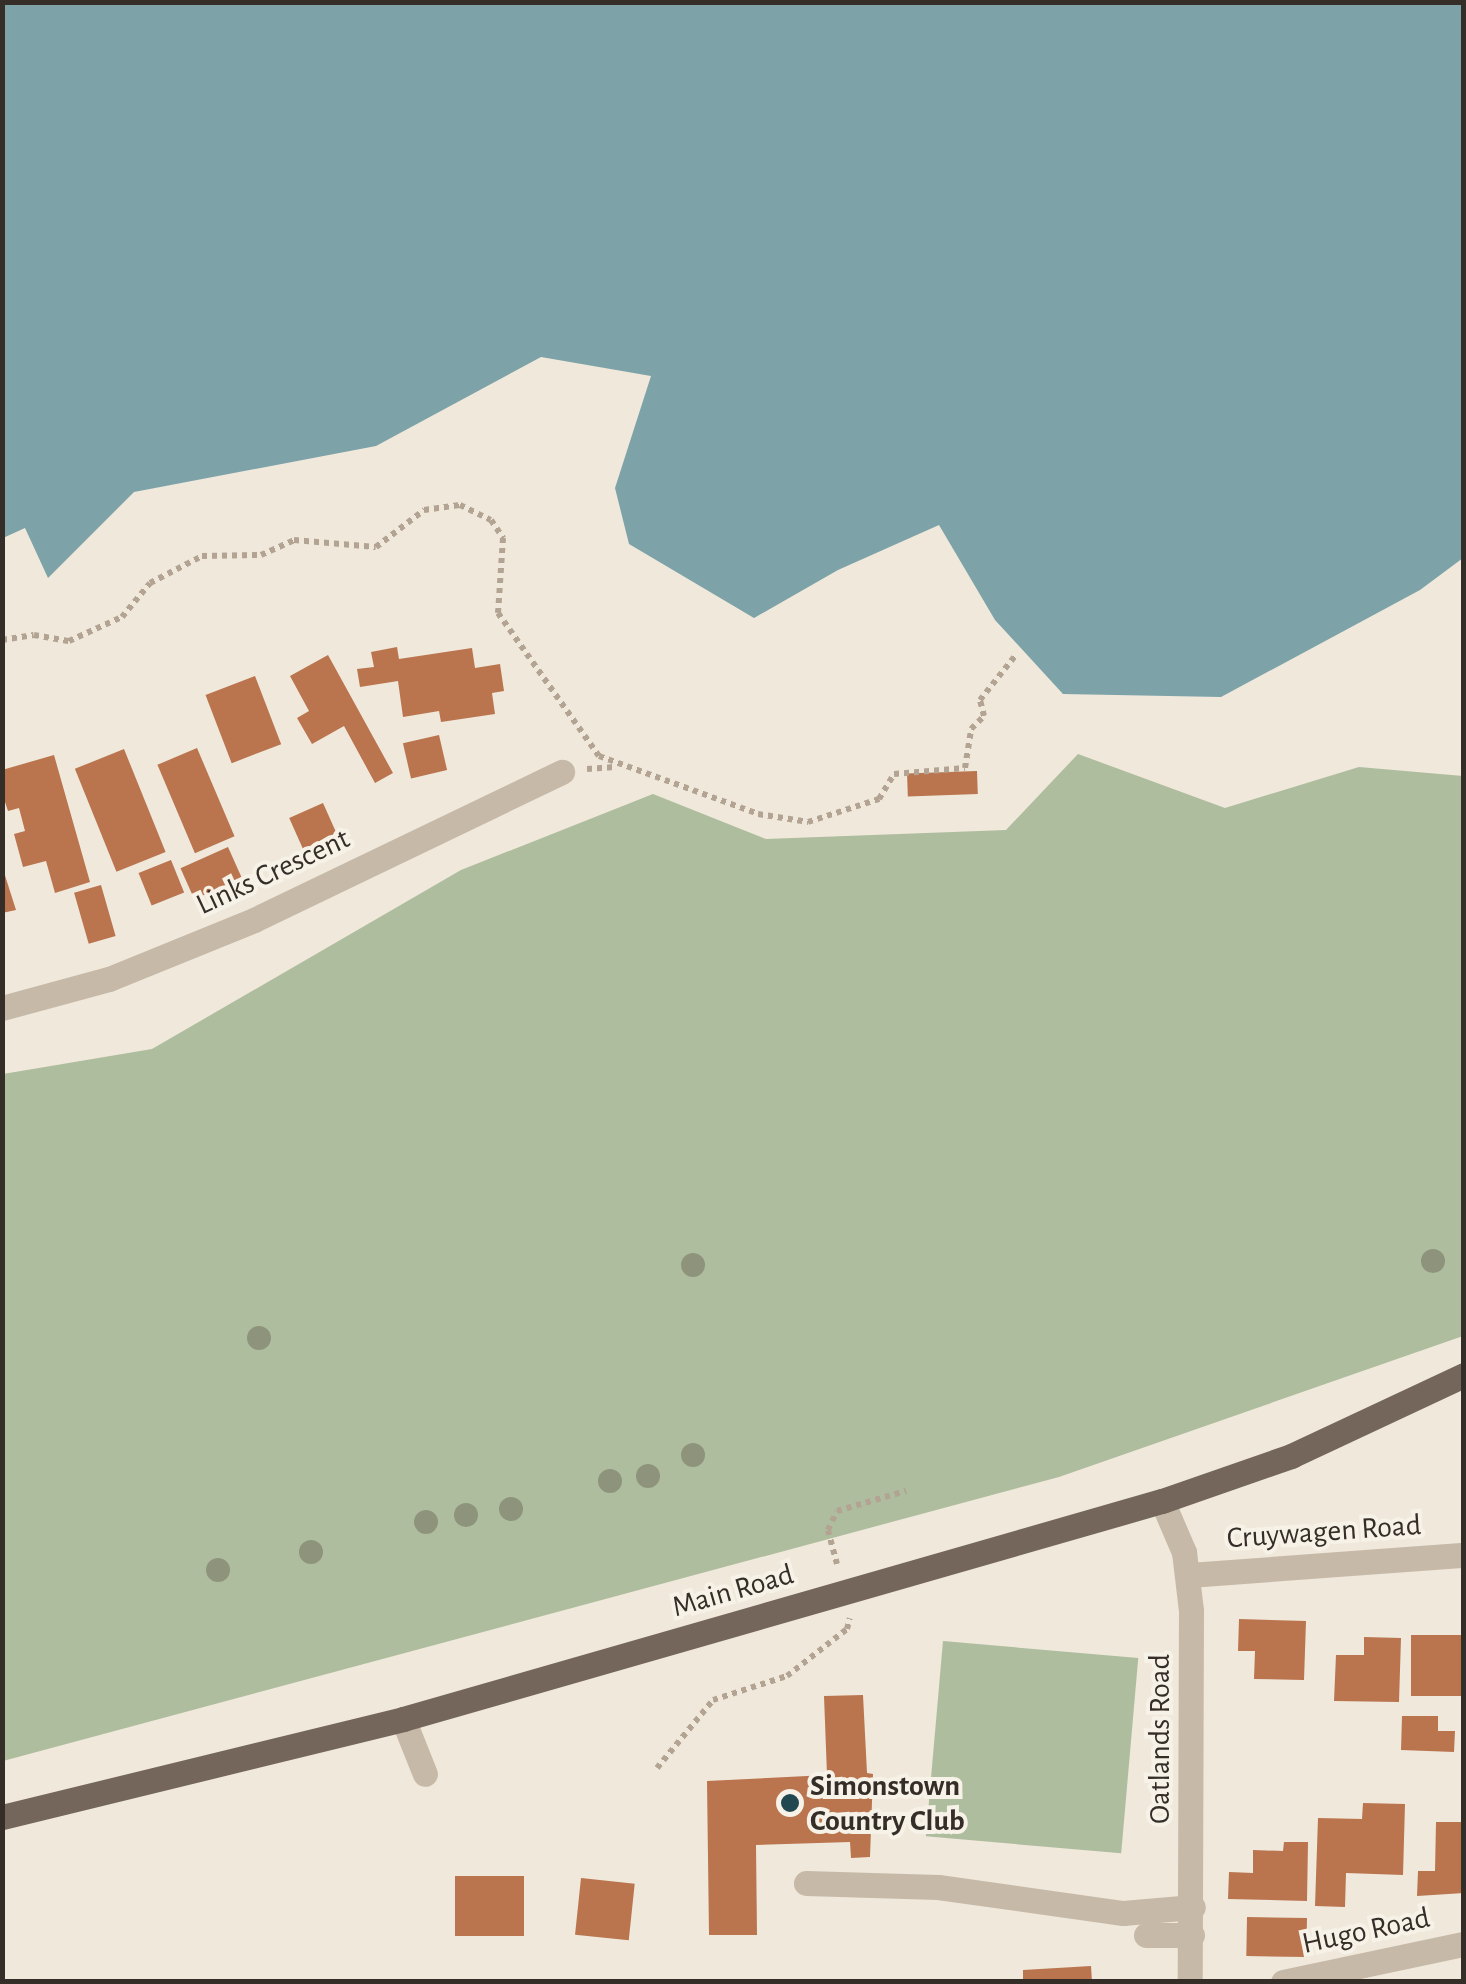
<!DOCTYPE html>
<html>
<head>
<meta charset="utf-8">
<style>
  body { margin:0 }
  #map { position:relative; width:1466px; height:1984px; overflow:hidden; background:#efe8db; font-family:"Alegreya Sans",sans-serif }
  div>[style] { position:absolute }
  .green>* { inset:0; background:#aebd9d; transform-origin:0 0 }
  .water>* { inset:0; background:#7da3a9 }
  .building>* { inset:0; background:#ba744e; transform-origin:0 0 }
  .path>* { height:6px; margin-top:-3px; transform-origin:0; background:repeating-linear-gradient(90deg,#b2a393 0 5px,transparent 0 10px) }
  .minor>* { height:25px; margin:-12.5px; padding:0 12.5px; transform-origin:12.5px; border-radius:12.5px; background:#c6b9a8 }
  .major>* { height:25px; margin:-12.5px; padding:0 12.5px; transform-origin:12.5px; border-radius:12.5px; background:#74665a }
  .trees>* { width:24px; height:24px; margin:-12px; border-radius:50%; background:#8e947c }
  .dots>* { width:28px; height:28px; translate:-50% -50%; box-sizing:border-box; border:5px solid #f7f2e7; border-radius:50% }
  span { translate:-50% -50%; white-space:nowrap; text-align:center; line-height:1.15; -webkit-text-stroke:8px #f7f2e7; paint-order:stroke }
  .street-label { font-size:30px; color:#342d28 }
  .poi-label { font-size:30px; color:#342d28; font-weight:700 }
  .left { translate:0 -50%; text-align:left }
  .frame { position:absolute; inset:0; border:5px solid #342d28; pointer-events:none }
</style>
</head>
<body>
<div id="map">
  <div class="green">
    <div style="clip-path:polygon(1078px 754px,1225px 808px,1359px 767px,1463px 776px,1463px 1336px,1059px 1477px,3px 1761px,3px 1074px,152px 1049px,461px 870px,653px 794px,766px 839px,1006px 830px)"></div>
    <div style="left:943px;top:1641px;width:196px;height:196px;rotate:5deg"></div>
  </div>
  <div class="water">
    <div style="clip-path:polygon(2px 3px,1463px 3px,1463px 558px,1420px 590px,1221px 697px,1063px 694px,995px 620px,939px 525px,838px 570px,754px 618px,629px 544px,615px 488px,651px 376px,541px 357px,376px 446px,134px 492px,48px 578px,25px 528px,3px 538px)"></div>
  </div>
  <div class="building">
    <div style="clip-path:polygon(397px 647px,399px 659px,472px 648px,475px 668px,500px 664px,504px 691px,492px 693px,495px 714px,441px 722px,439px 711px,403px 717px,398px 681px,360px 687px,357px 669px,374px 667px,371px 652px)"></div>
    <div style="clip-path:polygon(328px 655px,393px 773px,375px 783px,344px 726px,312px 744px,297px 718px,309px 711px,290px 676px)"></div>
    <div style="left:255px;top:676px;width:73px;height:53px;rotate:69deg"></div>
    <div style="left:439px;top:735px;width:36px;height:37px;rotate:77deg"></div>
    <div style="left:197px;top:748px;width:96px;height:43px;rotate:67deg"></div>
    <div style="left:124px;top:749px;width:111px;height:53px;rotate:68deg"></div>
    <div style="clip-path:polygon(54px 755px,90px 882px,55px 893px,46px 861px,23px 867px,14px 834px,25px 831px,19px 808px,8px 811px,2px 793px,2px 770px)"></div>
    <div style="left:977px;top:771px;width:23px;height:70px;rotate:88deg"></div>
    <div style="left:323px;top:803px;width:34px;height:37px;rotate:66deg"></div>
    <div style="left:228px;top:847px;width:34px;height:52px;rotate:66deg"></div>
    <div style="left:171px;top:860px;width:35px;height:35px;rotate:68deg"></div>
    <div style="clip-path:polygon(2px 866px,16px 910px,2px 913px)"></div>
    <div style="left:101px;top:885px;width:53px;height:28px;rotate:74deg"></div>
    <div style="clip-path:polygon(1239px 1619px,1306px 1621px,1304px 1680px,1254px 1679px,1255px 1651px,1238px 1651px)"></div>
    <div style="left:1411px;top:1635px;width:53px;height:61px"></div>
    <div style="clip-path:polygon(1364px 1637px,1401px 1638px,1399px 1702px,1334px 1701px,1336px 1655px,1364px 1655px)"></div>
    <div style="clip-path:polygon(863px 1695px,867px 1773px,873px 1774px,870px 1857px,851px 1858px,850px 1842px,756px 1845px,757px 1935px,709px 1935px,707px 1781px,827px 1775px,824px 1696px)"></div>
    <div style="clip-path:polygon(1402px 1716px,1438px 1716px,1438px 1731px,1455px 1731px,1454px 1752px,1401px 1750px)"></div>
    <div style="clip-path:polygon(1363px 1803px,1405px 1804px,1403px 1875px,1346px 1873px,1345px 1907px,1315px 1906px,1318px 1818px,1362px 1819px)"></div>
    <div style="clip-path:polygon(1436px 1822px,1464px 1822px,1464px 1893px,1417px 1896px,1418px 1871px,1435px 1871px)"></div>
    <div style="clip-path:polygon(1284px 1842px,1308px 1842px,1307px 1901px,1228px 1899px,1229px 1872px,1253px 1873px,1253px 1850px,1283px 1851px)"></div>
    <div style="left:455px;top:1876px;width:69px;height:60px"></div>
    <div style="left:581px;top:1878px;width:54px;height:57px;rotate:6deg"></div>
    <div style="left:1247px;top:1917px;width:60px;height:39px;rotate:1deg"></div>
    <div style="clip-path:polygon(1091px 1966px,1092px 1982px,1023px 1982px,1023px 1970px)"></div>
  </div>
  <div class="path">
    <div style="left:2px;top:640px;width:32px;rotate:-9deg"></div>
    <div style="left:34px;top:635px;width:36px;rotate:10deg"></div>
    <div style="left:69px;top:641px;width:58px;rotate:-24.4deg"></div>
    <div style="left:122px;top:617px;width:44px;rotate:-50.5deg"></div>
    <div style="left:150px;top:583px;width:59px;rotate:-27.4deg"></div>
    <div style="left:202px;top:556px;width:59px;rotate:-1deg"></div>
    <div style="left:261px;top:555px;width:36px;rotate:-24deg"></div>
    <div style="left:294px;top:540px;width:82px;rotate:4.9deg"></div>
    <div style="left:376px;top:547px;width:61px;rotate:-37.6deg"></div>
    <div style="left:424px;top:510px;width:36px;rotate:-8deg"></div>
    <div style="left:460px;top:505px;width:34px;rotate:26deg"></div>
    <div style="left:491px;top:520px;width:22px;rotate:56deg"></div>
    <div style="left:503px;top:538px;width:75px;rotate:93.8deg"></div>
    <div style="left:498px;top:613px;width:175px;rotate:54.8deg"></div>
    <div style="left:599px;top:756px;width:169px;rotate:20deg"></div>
    <div style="left:758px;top:814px;width:51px;rotate:9.1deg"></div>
    <div style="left:808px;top:822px;width:75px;rotate:-17.9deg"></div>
    <div style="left:879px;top:799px;width:29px;rotate:-59deg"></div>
    <div style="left:894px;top:774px;width:71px;rotate:-4.8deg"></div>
    <div style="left:965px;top:768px;width:39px;rotate:-81deg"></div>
    <div style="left:971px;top:729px;width:18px;rotate:-45deg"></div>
    <div style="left:984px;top:716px;width:16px;rotate:-104deg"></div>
    <div style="left:980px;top:700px;width:56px;rotate:-51.5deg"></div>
    <div style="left:587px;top:769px;width:28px;rotate:-4deg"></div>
    <div style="left:837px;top:1564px;width:35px;rotate:-105deg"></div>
    <div style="left:828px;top:1530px;width:21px;rotate:-65deg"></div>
    <div style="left:837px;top:1511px;width:72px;rotate:-16.2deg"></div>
    <div style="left:657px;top:1768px;width:88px;rotate:-50.5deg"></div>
    <div style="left:713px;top:1700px;width:78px;rotate:-18deg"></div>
    <div style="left:787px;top:1676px;width:76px;rotate:-38.1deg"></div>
    <div style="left:847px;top:1629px;width:11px;rotate:-75deg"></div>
  </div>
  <div class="minor">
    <div style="left:2px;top:1008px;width:111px;rotate:-15.2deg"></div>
    <div style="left:109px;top:979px;width:157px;rotate:-22.1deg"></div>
    <div style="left:254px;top:920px;width:342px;rotate:-25.7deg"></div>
    <div style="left:1162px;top:1501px;width:56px;rotate:66.7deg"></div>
    <div style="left:1184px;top:1552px;width:59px;rotate:83.2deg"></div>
    <div style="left:1191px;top:1611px;width:371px;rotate:90.2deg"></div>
    <div style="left:1189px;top:1575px;width:276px;rotate:-4.2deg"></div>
    <div style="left:403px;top:1719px;width:59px;rotate:68.2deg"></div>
    <div style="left:806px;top:1883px;width:132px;rotate:1.7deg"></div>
    <div style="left:938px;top:1887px;width:187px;rotate:8deg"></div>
    <div style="left:1123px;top:1913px;width:70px;rotate:-4.9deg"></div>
    <div style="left:1146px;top:1935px;width:46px"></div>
    <div style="left:1283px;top:1982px;width:185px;rotate:-11.9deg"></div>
  </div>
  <div class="major">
    <div style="left:2px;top:1817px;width:413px;rotate:-13.7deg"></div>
    <div style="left:403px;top:1719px;width:790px;rotate:-16.03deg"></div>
    <div style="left:1162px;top:1501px;width:137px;rotate:-19.2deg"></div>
    <div style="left:1291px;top:1456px;width:191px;rotate:-25.1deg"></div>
  </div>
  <div class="trees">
    <div style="left:1433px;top:1261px"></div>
    <div style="left:693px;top:1265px"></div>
    <div style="left:259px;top:1338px"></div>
    <div style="left:693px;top:1455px"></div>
    <div style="left:648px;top:1476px"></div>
    <div style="left:610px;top:1481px"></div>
    <div style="left:511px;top:1509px"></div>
    <div style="left:466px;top:1515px"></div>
    <div style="left:426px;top:1522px"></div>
    <div style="left:311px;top:1552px"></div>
    <div style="left:218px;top:1570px"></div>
  </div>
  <div class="dots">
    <div style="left:790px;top:1803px;background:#214851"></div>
  </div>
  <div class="street-label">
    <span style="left:273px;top:872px;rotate:-25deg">Links Crescent</span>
    <span style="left:1324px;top:1532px;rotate:-4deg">Cruywagen Road</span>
    <span style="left:733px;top:1591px;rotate:-16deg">Main Road</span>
    <span style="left:1160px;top:1739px;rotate:-90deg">Oatlands Road</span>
    <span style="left:1366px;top:1931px;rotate:-12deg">Hugo Road</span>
  </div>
  <div class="poi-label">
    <span class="left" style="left:810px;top:1803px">Simonstown<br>Country Club</span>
  </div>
  <div class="frame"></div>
</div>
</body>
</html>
